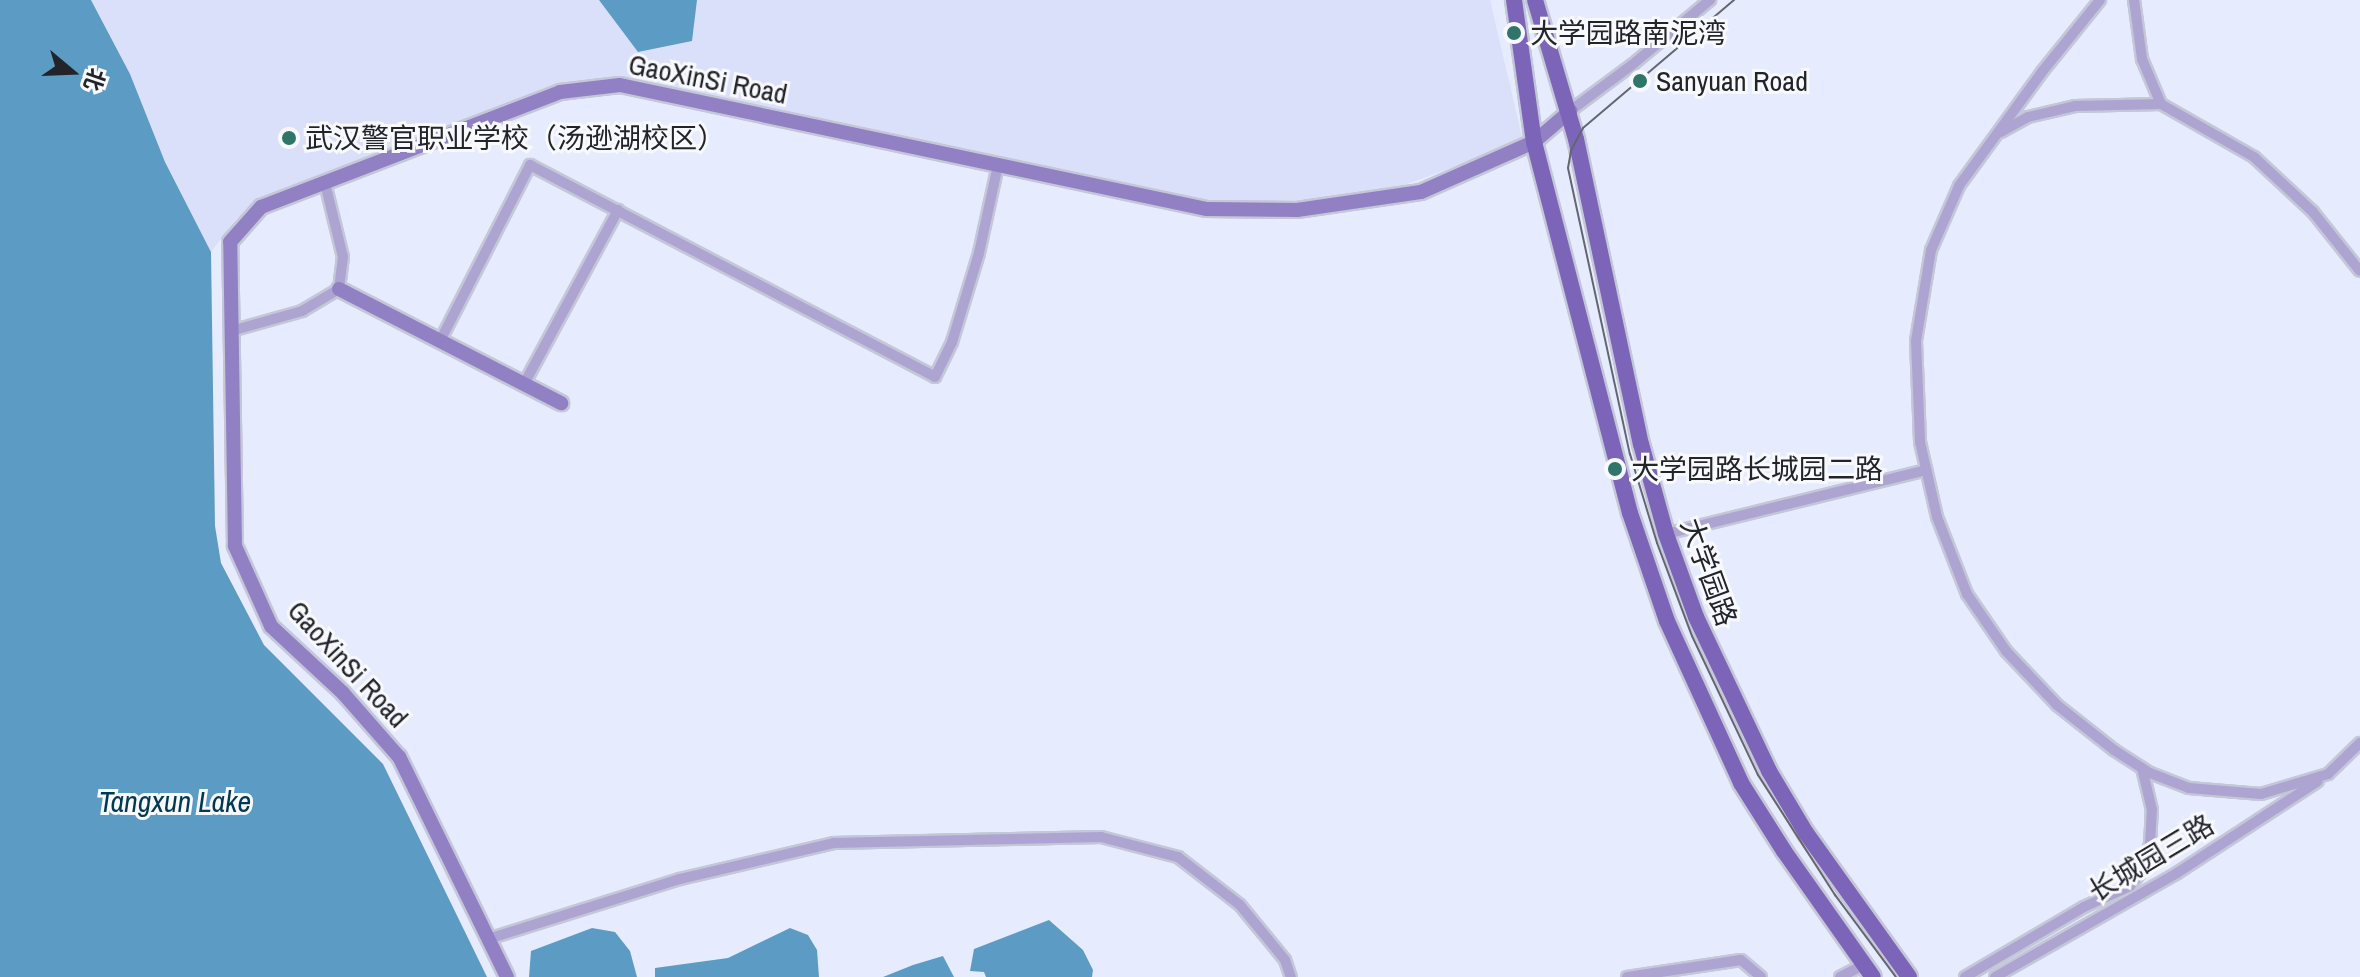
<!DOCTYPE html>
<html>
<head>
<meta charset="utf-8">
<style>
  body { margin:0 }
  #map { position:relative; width:2360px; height:977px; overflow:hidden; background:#e7ebfe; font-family:"Archivo Narrow","Noto Sans SC",sans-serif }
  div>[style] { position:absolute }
  .built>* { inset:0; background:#dbe0fa }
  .water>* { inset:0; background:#5c9cc4 }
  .roads { filter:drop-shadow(2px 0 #c4c7d8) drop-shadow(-2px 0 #c4c7d8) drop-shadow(0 2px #c4c7d8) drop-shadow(0 -2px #c4c7d8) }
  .street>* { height:10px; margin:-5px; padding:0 5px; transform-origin:5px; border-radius:5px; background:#aea4d2 }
  .secondary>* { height:14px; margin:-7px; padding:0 7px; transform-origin:7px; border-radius:7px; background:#9180c4 }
  .primary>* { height:16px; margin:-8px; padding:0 8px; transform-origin:8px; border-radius:8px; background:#7c65b8 }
  .tram>* { height:2px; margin:-1px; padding:0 1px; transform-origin:1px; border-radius:1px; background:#636670 }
  .dots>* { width:22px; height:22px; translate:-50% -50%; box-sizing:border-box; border:4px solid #f8f9fd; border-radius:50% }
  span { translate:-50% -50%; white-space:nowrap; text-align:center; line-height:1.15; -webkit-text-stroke:6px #f8f9fd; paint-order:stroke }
  .poi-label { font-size:28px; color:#22242a }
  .left { translate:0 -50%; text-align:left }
  .street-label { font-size:28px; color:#22242a }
  .water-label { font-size:30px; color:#013854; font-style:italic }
  .north { position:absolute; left:32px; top:32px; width:80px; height:80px; -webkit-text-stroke:6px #f8f9fd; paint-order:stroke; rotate:109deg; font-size:22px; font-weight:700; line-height:32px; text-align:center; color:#22242a }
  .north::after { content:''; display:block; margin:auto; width:28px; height:36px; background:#22242a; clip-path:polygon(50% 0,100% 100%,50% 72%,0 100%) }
</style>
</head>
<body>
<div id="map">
  <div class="built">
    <div style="clip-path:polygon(91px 0,1490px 0,1523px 141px,1402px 186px,1308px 202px,1192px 201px,794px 117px,597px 79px,543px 88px,487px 114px,263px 198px,236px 219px,211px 252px,165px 162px,130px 74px)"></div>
  </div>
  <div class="water">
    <div style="clip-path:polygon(0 0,91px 0,130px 74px,165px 162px,211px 252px,215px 526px,221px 563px,264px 645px,383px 764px,487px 977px,0 977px)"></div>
    <div style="clip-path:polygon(599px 0,697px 0,692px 41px,638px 52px)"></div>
    <div style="clip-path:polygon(1049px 920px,1083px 950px,1093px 970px,1092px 977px,986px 977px,984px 972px,970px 971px,974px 949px)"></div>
    <div style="clip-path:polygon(592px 928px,615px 932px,630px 951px,637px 977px,529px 977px,531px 951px)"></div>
    <div style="clip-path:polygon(790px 928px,808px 935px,817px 950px,819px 977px,655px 977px,655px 968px,728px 958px)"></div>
    <div style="clip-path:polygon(943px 956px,954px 977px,883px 977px,913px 965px)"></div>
  </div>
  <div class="roads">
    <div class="street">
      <div style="left:2100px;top:0;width:92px;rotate:128.9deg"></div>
      <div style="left:2042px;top:72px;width:141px;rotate:126.1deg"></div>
      <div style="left:1959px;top:186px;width:70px;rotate:113.6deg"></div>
      <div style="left:1931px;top:250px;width:92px;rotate:99.4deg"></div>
      <div style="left:1916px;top:341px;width:101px;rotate:87.7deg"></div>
      <div style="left:1920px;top:442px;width:77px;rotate:77.2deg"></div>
      <div style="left:1937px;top:517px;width:83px;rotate:68.7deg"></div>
      <div style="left:1967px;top:594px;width:69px;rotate:55.6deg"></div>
      <div style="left:2006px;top:651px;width:74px;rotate:46.6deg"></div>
      <div style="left:2057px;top:705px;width:73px;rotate:38.3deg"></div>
      <div style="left:2114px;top:750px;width:43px;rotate:32.6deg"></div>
      <div style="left:2150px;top:773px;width:42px;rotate:21deg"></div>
      <div style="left:2189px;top:788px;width:72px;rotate:4.8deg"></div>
      <div style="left:2261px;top:794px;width:70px;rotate:-16.6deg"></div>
      <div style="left:2328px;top:774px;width:45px;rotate:-44.1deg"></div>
      <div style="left:2161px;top:104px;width:107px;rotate:29.7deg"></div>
      <div style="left:2254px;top:157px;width:81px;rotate:43deg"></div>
      <div style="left:2313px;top:212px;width:75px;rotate:51.5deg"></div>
      <div style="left:1570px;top:111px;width:77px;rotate:-36.6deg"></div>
      <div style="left:1632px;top:65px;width:102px;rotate:-39.8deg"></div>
      <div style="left:2001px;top:132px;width:31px;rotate:-29deg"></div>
      <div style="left:2028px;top:117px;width:48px;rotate:-13.2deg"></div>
      <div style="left:2075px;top:106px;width:86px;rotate:-1.3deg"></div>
      <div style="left:2161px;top:104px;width:49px;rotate:-112.9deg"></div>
      <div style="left:2142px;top:59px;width:60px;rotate:-97.7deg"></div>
      <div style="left:231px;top:331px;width:74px;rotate:-15.7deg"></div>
      <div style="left:302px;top:311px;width:43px;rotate:-30.7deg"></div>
      <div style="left:339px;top:289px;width:32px;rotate:-83deg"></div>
      <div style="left:343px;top:257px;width:76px;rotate:-103.7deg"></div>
      <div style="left:440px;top:341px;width:198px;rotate:-62.9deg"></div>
      <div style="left:530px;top:165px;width:457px;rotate:27.6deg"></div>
      <div style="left:935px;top:377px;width:39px;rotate:-64deg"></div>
      <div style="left:952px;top:342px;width:93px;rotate:-73.1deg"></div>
      <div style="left:979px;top:253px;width:90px;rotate:-77.8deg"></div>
      <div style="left:524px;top:384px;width:198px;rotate:-61.6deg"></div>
      <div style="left:1666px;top:534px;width:268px;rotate:-13.8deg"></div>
      <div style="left:488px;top:939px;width:201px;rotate:-17.4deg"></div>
      <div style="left:680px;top:879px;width:157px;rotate:-13.2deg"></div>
      <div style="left:833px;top:843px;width:268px;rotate:-1.3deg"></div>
      <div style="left:1101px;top:837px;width:80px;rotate:14.6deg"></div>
      <div style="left:1178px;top:857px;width:78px;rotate:37.7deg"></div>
      <div style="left:1240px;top:905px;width:71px;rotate:50.7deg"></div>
      <div style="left:1285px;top:960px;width:18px;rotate:71deg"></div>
      <div style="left:1627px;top:977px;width:115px;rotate:-8.5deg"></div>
      <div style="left:1741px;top:960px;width:26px;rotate:40deg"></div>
      <div style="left:1840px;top:977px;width:27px;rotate:-27deg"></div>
      <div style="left:1965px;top:977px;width:138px;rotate:-30.5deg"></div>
      <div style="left:2084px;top:907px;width:51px;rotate:-24.5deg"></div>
      <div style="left:2130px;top:886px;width:18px;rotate:-52deg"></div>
      <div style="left:2141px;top:872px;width:28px;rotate:-72deg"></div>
      <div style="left:2150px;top:845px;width:35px;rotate:-87deg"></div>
      <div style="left:2152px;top:810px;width:43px;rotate:-103.4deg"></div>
      <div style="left:1995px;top:977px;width:210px;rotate:-29.7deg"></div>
      <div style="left:2177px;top:873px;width:168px;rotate:-33.1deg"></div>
    </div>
    <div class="secondary">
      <div style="left:339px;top:289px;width:250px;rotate:27.2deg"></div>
      <div style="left:507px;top:977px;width:245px;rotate:-116.1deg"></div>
      <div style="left:399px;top:757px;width:85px;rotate:-131.2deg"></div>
      <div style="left:343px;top:693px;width:98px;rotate:-137.1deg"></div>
      <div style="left:271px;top:626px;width:88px;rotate:-114.2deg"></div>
      <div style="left:235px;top:546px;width:304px;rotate:-90.9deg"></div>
      <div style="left:230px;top:242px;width:47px;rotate:-48.5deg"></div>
      <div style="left:261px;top:207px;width:320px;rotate:-21deg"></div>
      <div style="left:560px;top:92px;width:60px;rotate:-6.7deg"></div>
      <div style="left:620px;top:85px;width:600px;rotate:11.93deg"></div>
      <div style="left:1207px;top:209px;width:90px;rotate:0.6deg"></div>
      <div style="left:1297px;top:210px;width:125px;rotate:-8.3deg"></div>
      <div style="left:1421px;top:192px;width:124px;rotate:-23.9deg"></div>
      <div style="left:1534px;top:142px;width:48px;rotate:-40.7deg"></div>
    </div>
    <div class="primary">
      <div style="left:1514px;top:0;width:143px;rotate:82deg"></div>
      <div style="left:1534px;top:142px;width:383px;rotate:75.5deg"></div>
      <div style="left:1630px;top:513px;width:114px;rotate:71.1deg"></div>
      <div style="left:1667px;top:621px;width:178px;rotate:65.4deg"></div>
      <div style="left:1741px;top:783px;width:80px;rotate:57.7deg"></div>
      <div style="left:1784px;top:851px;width:154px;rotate:54.8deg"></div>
      <div style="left:1535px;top:0;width:145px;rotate:73.6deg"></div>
      <div style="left:1576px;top:139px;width:312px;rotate:78deg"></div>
      <div style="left:1641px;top:444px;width:93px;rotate:74.5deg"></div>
      <div style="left:1666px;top:534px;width:88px;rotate:70.1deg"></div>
      <div style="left:1696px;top:617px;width:170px;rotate:64.6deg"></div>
      <div style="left:1769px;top:771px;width:72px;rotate:59.2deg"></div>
      <div style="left:1806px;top:833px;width:177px;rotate:54.4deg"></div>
    </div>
  </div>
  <div class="tram">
    <div style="left:1734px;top:0;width:198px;rotate:139.7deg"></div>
    <div style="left:1583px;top:128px;width:26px;rotate:118deg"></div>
    <div style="left:1571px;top:151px;width:17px;rotate:100deg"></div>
    <div style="left:1568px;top:168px;width:293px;rotate:77.8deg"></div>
    <div style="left:1630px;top:454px;width:93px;rotate:73.1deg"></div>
    <div style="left:1657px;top:543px;width:99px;rotate:69.4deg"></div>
    <div style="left:1692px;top:636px;width:154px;rotate:64.6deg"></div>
    <div style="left:1758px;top:775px;width:143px;rotate:57.3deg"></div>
    <div style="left:1835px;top:895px;width:102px;rotate:53.4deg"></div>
  </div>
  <div class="dots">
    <div style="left:1514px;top:33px;background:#2f756a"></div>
    <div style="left:1640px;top:81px;background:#2f756a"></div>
    <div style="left:289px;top:138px;background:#2f756a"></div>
    <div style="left:1615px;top:469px;background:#2f756a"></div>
  </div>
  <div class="poi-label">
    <span class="left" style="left:1530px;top:33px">大学园路南泥湾</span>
    <span class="left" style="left:1656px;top:81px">Sanyuan Road</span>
    <span class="left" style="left:305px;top:138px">武汉警官职业学校（汤逊湖校区）</span>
    <span class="left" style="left:1631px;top:469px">大学园路长城园二路</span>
  </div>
  <div class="street-label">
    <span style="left:708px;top:79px;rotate:11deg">GaoXinSi Road</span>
    <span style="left:1709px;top:572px;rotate:70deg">大学园路</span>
    <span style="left:348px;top:664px;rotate:47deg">GaoXinSi Road</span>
    <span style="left:2151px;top:858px;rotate:-31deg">长城园三路</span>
  </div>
  <div class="water-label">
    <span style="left:175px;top:801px">Tangxun Lake</span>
  </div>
  <div class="north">北</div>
</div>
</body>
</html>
